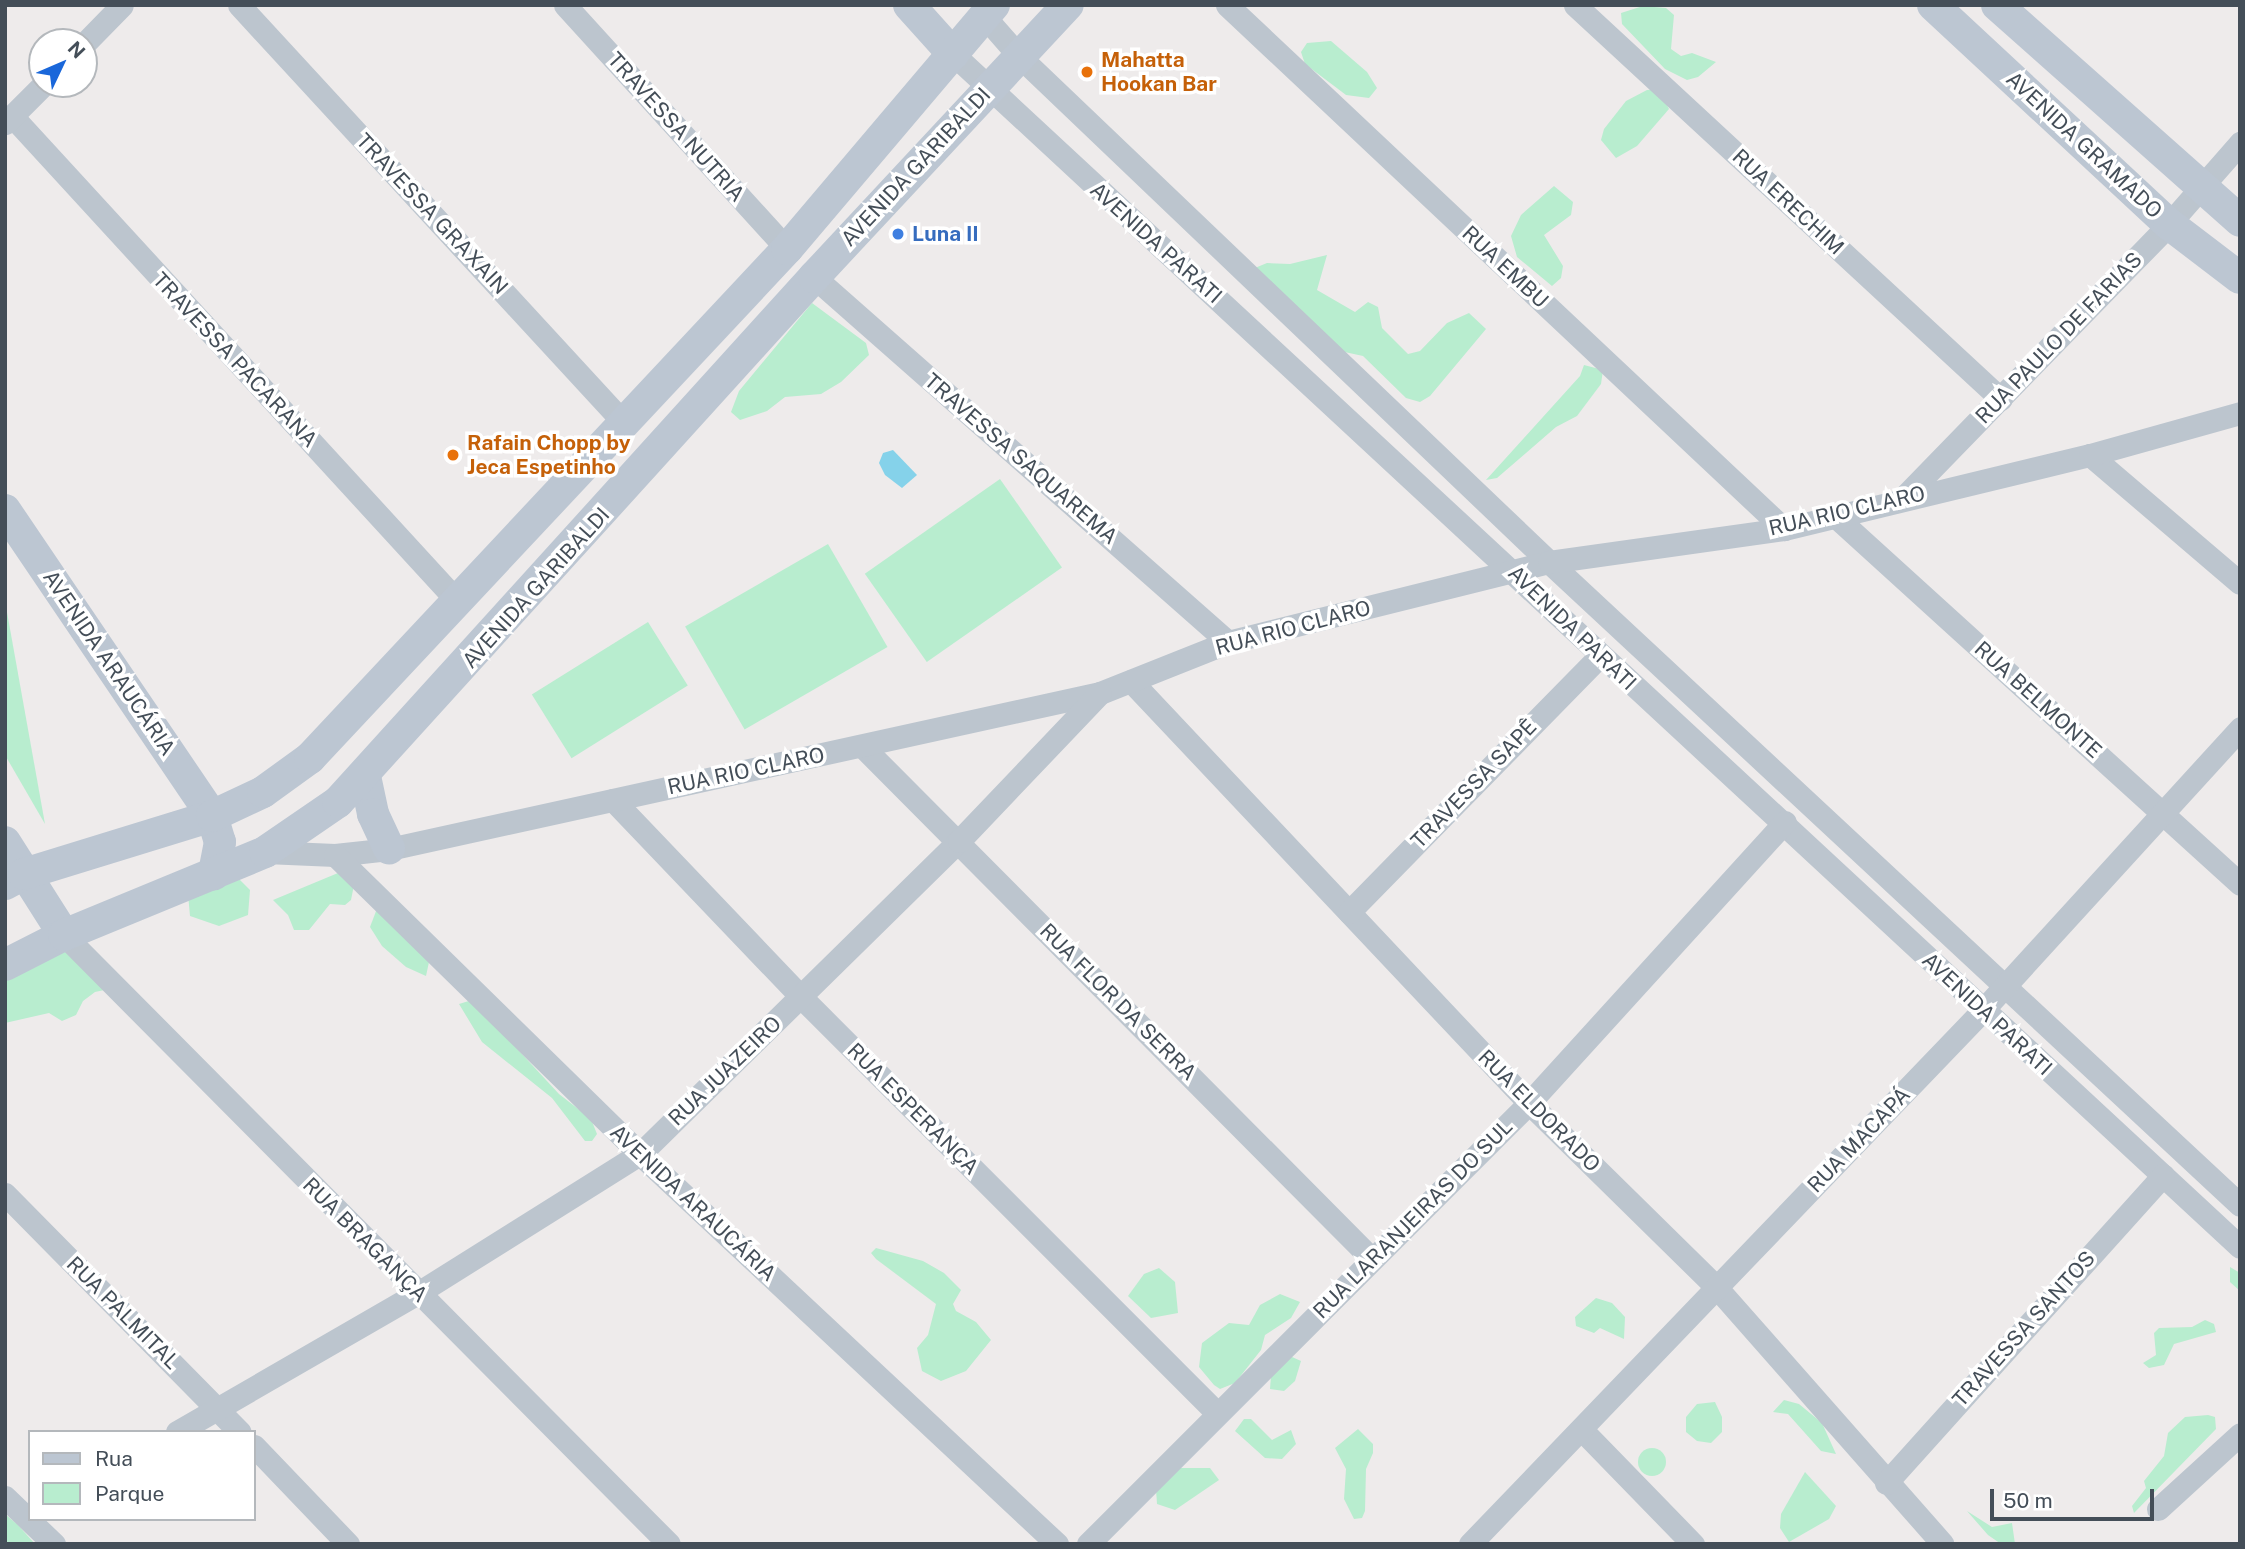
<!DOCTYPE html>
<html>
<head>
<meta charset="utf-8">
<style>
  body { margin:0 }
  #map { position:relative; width:2245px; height:1549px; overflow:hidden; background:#eeebeb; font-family:"Public Sans",sans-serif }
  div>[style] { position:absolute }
  .green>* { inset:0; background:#b8edcf; transform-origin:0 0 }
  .round { border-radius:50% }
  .water>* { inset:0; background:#85d2ea }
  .street>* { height:23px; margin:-11.5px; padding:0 11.5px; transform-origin:11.5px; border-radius:11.5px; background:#bcc5ce }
  .secondary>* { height:32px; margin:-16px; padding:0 16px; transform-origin:16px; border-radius:16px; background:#bcc6d2 }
  .dots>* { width:19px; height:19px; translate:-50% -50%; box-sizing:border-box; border:4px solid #fff; border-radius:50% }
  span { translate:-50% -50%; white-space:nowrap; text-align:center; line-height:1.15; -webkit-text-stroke:7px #fff; paint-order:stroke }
  .food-label { font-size:21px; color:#c56008; font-weight:700 }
  .left { translate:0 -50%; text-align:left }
  .street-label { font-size:21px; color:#444e58 }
  .shop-label { font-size:21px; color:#366cbe; font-weight:700 }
  .frame { position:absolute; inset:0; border:7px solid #444e58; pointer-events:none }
  .legend { position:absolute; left:28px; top:1430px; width:228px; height:91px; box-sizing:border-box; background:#fff; border:2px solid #b4b8bc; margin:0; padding:9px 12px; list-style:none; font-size:21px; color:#444e58 }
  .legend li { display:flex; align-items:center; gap:14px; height:35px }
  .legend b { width:35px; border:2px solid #b4b8bc }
  .north { position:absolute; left:28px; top:28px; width:70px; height:70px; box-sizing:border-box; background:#fff; border:2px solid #b4b8bc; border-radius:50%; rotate:46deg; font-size:19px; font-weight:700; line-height:28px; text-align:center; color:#444e58 }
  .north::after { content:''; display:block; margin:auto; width:24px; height:32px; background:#1a67da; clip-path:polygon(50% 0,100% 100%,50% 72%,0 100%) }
  .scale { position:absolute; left:1990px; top:1489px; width:164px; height:32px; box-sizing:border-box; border:4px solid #444e58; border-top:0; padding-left:9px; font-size:21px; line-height:24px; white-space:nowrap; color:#444e58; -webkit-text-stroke:5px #fff; paint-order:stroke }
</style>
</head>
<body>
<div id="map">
  <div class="green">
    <div style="clip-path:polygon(1643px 6px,1666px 8px,1674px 15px,1671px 49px,1681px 56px,1692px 53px,1716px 62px,1698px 77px,1687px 80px,1665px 69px,1622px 24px,1621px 13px)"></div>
    <div style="clip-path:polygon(1331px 41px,1367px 72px,1377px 88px,1369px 98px,1346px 95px,1305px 64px,1301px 52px,1307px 43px)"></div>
    <div style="clip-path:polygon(1659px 89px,1669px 109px,1637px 146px,1616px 158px,1601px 140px,1604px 129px,1626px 101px,1647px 90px)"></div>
    <div style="clip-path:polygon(1554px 186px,1573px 202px,1571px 215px,1544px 235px,1563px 266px,1561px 278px,1552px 286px,1517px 257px,1511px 236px,1521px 215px)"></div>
    <div style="clip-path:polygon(1327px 255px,1317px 290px,1355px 312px,1368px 302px,1378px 307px,1382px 328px,1408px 354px,1420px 351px,1447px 323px,1469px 313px,1486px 329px,1430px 396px,1420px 402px,1406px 398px,1363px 356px,1340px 351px,1245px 272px,1267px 263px,1290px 264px)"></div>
    <div style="clip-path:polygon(812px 303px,866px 343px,869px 355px,841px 382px,821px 394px,785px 397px,767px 411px,740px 420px,731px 412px,739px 391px)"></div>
    <div style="clip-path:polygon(1584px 365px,1603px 370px,1601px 384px,1577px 416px,1556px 427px,1497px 478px,1486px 480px,1580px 376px)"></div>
    <div style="left:1000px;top:479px;width:108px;height:165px;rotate:55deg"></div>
    <div style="left:828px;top:544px;width:119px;height:165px;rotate:60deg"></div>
    <div style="clip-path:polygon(5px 601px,45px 824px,5px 755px)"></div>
    <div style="left:648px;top:622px;width:75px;height:137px;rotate:58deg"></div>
    <div style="clip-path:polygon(338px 873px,354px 885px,351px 900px,345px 905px,330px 904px,309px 930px,294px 930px,288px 915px,273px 900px)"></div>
    <div style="clip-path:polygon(239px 879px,250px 890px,248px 915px,219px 926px,190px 916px,188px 894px)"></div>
    <div style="clip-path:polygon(378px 906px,429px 962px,426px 976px,406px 967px,382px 946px,370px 927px)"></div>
    <div style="clip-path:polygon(68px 948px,109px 989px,95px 992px,83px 1001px,76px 1015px,62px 1021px,49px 1013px,5px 1023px,5px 970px)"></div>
    <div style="clip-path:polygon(472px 1000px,559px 1094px,591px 1119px,597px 1134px,592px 1141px,585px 1141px,552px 1098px,482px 1042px,459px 1004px)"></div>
    <div style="clip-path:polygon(876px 1248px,923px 1261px,944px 1273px,961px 1290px,953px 1304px,956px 1311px,976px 1322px,991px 1340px,966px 1371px,941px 1381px,922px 1371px,917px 1348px,928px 1335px,936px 1304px,876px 1259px,871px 1253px)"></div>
    <div style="clip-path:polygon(2230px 1267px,2240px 1273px,2240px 1291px,2230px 1282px)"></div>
    <div style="clip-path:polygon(1159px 1268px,1175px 1282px,1178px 1313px,1151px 1318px,1128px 1296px,1144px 1274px)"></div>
    <div style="clip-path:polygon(1280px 1294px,1300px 1302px,1291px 1318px,1265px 1335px,1261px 1350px,1235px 1383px,1220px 1389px,1214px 1385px,1199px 1367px,1202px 1343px,1229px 1323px,1249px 1325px,1260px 1305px)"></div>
    <div style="clip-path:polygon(1596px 1298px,1612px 1303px,1625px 1317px,1624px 1339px,1600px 1328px,1594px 1333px,1576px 1326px,1575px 1317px)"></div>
    <div style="clip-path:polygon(2205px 1320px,2214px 1324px,2216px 1332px,2174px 1344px,2164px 1365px,2149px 1368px,2143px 1363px,2156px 1355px,2154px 1333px,2159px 1328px,2192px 1327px)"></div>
    <div style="clip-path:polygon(1292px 1357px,1301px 1361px,1295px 1381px,1284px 1391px,1270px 1389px,1271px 1376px,1284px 1358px)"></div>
    <div style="clip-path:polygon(1784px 1400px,1799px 1404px,1822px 1423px,1836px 1454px,1821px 1451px,1788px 1414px,1773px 1412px)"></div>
    <div style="clip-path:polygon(1715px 1402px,1722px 1417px,1722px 1432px,1711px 1443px,1697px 1441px,1686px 1432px,1686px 1417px,1697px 1404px)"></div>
    <div style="clip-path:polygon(2208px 1415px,2215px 1417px,2216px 1429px,2134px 1513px,2132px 1506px,2146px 1488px,2144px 1481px,2164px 1456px,2168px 1433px,2185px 1417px)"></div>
    <div style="clip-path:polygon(1244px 1419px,1251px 1419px,1272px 1440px,1291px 1430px,1296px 1444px,1282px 1459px,1265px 1458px,1235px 1431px)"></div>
    <div style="clip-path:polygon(1358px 1429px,1373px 1444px,1373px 1453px,1366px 1469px,1365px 1511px,1362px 1518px,1354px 1519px,1344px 1499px,1346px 1469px,1335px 1448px)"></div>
    <div class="round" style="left:1638px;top:1448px;width:28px;height:28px"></div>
    <div style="clip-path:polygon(1177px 1468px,1210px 1468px,1219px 1480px,1175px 1510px,1157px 1504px,1156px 1489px)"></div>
    <div style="clip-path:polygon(1805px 1472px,1836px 1506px,1829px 1519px,1789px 1542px,1780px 1528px,1781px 1514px)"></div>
    <div style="clip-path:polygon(1967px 1511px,1992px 1527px,2012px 1523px,2015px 1544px,2001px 1544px,1988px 1535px)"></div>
    <div style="clip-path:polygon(5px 1514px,18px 1525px,35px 1544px,5px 1544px)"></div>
  </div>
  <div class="water">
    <div style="clip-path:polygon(893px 450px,917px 475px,902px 488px,885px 475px,879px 463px,883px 453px)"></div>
  </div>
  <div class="street">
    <div style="left:239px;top:5px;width:568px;rotate:47.35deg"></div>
    <div style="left:565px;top:5px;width:330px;rotate:47.7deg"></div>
    <div style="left:1227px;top:5px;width:765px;rotate:43.25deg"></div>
    <div style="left:1575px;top:5px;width:580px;rotate:42.77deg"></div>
    <div style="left:984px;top:16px;width:53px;rotate:48.8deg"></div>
    <div style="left:1019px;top:56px;width:733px;rotate:43.67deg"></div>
    <div style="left:1549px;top:562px;width:944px;rotate:42.94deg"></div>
    <div style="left:84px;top:44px;width:54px;rotate:-45.7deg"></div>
    <div style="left:953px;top:54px;width:1755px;rotate:42.83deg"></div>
    <div style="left:12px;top:116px;width:661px;rotate:47.45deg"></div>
    <div style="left:5px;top:123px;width:55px;rotate:-45deg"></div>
    <div style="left:814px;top:277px;width:552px;rotate:41.4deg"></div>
    <div style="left:2090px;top:455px;width:197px;rotate:40.5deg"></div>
    <div style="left:1903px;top:498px;width:382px;rotate:-45.8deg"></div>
    <div style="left:2169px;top:224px;width:108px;rotate:-48.8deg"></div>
    <div style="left:1836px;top:517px;width:546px;rotate:42.25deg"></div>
    <div style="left:1131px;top:681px;width:580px;rotate:46.68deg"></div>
    <div style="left:1529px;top:1103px;width:264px;rotate:44.5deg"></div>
    <div style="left:1717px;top:1288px;width:341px;rotate:48.6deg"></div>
    <div style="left:862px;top:746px;width:723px;rotate:45.17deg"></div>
    <div style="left:613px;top:800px;width:272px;rotate:46.3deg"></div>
    <div style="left:801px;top:997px;width:588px;rotate:45deg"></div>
    <div style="left:265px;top:852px;width:70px;rotate:2.5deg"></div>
    <div style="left:335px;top:855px;width:54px;rotate:-6.3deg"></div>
    <div style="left:389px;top:849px;width:728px;rotate:-12.38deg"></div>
    <div style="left:1100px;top:693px;width:138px;rotate:-21.7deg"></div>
    <div style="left:1228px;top:642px;width:331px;rotate:-14deg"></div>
    <div style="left:1549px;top:562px;width:237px;rotate:-8deg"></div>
    <div style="left:1784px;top:529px;width:315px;rotate:-13.6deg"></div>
    <div style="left:2090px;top:455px;width:156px;rotate:-15.6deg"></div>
    <div style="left:335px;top:855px;width:427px;rotate:44.4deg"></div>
    <div style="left:640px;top:1154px;width:571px;rotate:43.08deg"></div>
    <div style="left:1349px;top:912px;width:357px;rotate:-45.6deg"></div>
    <div style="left:64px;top:935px;width:858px;rotate:45.19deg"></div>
    <div style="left:5px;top:1194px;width:334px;rotate:45.4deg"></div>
    <div style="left:1581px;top:1429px;width:161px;rotate:45.8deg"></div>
    <div style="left:177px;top:1432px;width:278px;rotate:-30deg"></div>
    <div style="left:418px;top:1293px;width:262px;rotate:-32.1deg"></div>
    <div style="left:640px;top:1154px;width:447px;rotate:-44.5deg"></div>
    <div style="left:959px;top:841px;width:204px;rotate:-46.4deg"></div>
    <div style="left:254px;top:1446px;width:136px;rotate:46.2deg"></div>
    <div style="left:1886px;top:1483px;width:414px;rotate:-48deg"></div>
    <div style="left:5px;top:1497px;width:68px;rotate:43.8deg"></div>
    <div style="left:2158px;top:1509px;width:111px;rotate:-42.4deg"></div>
    <div style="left:1088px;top:1544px;width:624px;rotate:-45deg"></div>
    <div style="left:1529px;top:1103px;width:380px;rotate:-47.7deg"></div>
    <div style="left:1470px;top:1544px;width:739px;rotate:-46.15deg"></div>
    <div style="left:1982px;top:1011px;width:383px;rotate:-47.6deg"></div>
  </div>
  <div class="secondary">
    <div style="left:909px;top:5px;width:66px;rotate:48.1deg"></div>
    <div style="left:1933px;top:5px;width:322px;rotate:42.9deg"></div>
    <div style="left:2169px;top:224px;width:89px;rotate:37.3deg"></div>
    <div style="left:1997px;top:5px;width:325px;rotate:41.6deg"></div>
    <div style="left:5px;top:510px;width:369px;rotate:55.9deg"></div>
    <div style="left:212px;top:816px;width:27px;rotate:73deg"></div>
    <div style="left:220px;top:842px;width:33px;rotate:101deg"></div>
    <div style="left:365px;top:776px;width:39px;rotate:78deg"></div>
    <div style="left:373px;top:814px;width:38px;rotate:65deg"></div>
    <div style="left:5px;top:842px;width:110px;rotate:57.6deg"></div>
    <div style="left:5px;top:884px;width:21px;rotate:-28deg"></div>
    <div style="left:24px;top:874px;width:197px;rotate:-17.1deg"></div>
    <div style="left:212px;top:816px;width:56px;rotate:-25.2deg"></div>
    <div style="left:263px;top:792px;width:58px;rotate:-35.9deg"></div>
    <div style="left:310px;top:758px;width:698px;rotate:-46.86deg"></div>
    <div style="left:787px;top:249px;width:320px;rotate:-49.7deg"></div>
    <div style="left:5px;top:965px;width:66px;rotate:-27deg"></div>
    <div style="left:64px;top:935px;width:217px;rotate:-22.4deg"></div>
    <div style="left:265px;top:852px;width:88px;rotate:-34.4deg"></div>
    <div style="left:338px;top:802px;width:709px;rotate:-47.8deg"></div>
    <div style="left:814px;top:277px;width:372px;rotate:-47deg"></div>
  </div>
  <div class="dots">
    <div style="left:1087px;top:72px;background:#e8710a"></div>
    <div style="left:898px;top:234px;background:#3f7fe0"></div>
    <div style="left:453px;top:455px;background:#e8710a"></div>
  </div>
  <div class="food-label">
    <span class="left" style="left:1101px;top:72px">Mahatta<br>Hookan Bar</span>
    <span class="left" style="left:467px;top:455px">Rafain Chopp by<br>Jeca Espetinho</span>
  </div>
  <div class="street-label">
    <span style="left:676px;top:127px;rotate:48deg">TRAVESSA NUTRIA</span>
    <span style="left:2084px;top:145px;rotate:43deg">AVENIDA GRAMADO</span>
    <span style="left:916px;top:167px;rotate:-47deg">AVENIDA GARIBALDI</span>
    <span style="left:1788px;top:202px;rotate:43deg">RUA ERECHIM</span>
    <span style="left:432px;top:214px;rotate:47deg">TRAVESSA GRAXAIN</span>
    <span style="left:1156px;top:243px;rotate:42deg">AVENIDA PARATI</span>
    <span style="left:1505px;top:267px;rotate:43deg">RUA EMBU</span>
    <span style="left:2059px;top:338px;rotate:-46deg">RUA PAULO DE FARIAS</span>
    <span style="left:235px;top:360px;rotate:47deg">TRAVESSA PACARANA</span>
    <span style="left:1021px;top:459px;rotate:41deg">TRAVESSA SAQUAREMA</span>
    <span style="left:1847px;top:511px;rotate:-13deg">RUA RIO CLARO</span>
    <span style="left:536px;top:588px;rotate:-48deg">AVENIDA GARIBALDI</span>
    <span style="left:1293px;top:628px;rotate:-15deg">RUA RIO CLARO</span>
    <span style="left:1572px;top:628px;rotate:44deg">AVENIDA PARATI</span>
    <span style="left:109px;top:663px;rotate:56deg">AVENIDA ARAUCÁRIA</span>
    <span style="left:2038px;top:700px;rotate:42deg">RUA BELMONTE</span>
    <span style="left:746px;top:771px;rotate:-12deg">RUA RIO CLARO</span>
    <span style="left:1474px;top:784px;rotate:-46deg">TRAVESSA SAPÊ</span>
    <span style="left:1118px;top:1002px;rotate:45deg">RUA FLOR DA SERRA</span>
    <span style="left:1987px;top:1014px;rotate:43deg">AVENIDA PARATI</span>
    <span style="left:725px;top:1071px;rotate:-44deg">RUA JUAZEIRO</span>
    <span style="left:913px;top:1109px;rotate:45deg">RUA ESPERANÇA</span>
    <span style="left:1539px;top:1111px;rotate:45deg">RUA ELDORADO</span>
    <span style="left:1859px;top:1140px;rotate:-46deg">RUA MACAPÁ</span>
    <span style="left:693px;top:1203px;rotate:43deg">AVENIDA ARAUCÁRIA</span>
    <span style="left:1413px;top:1219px;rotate:-45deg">RUA LARANJEIRAS DO SUL</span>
    <span style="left:365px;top:1240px;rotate:45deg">RUA BRAGANÇA</span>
    <span style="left:123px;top:1313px;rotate:45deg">RUA PALMITAL</span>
    <span style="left:2024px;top:1329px;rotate:-48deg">TRAVESSA SANTOS</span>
  </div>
  <div class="shop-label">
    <span class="left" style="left:912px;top:234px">Luna II</span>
  </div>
  <div class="frame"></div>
  <ul class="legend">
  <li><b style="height:9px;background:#bcc6d2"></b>Rua</li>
  <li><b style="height:19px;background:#b8edcf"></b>Parque</li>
  </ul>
  <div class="north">N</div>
  <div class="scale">50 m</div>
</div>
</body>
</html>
